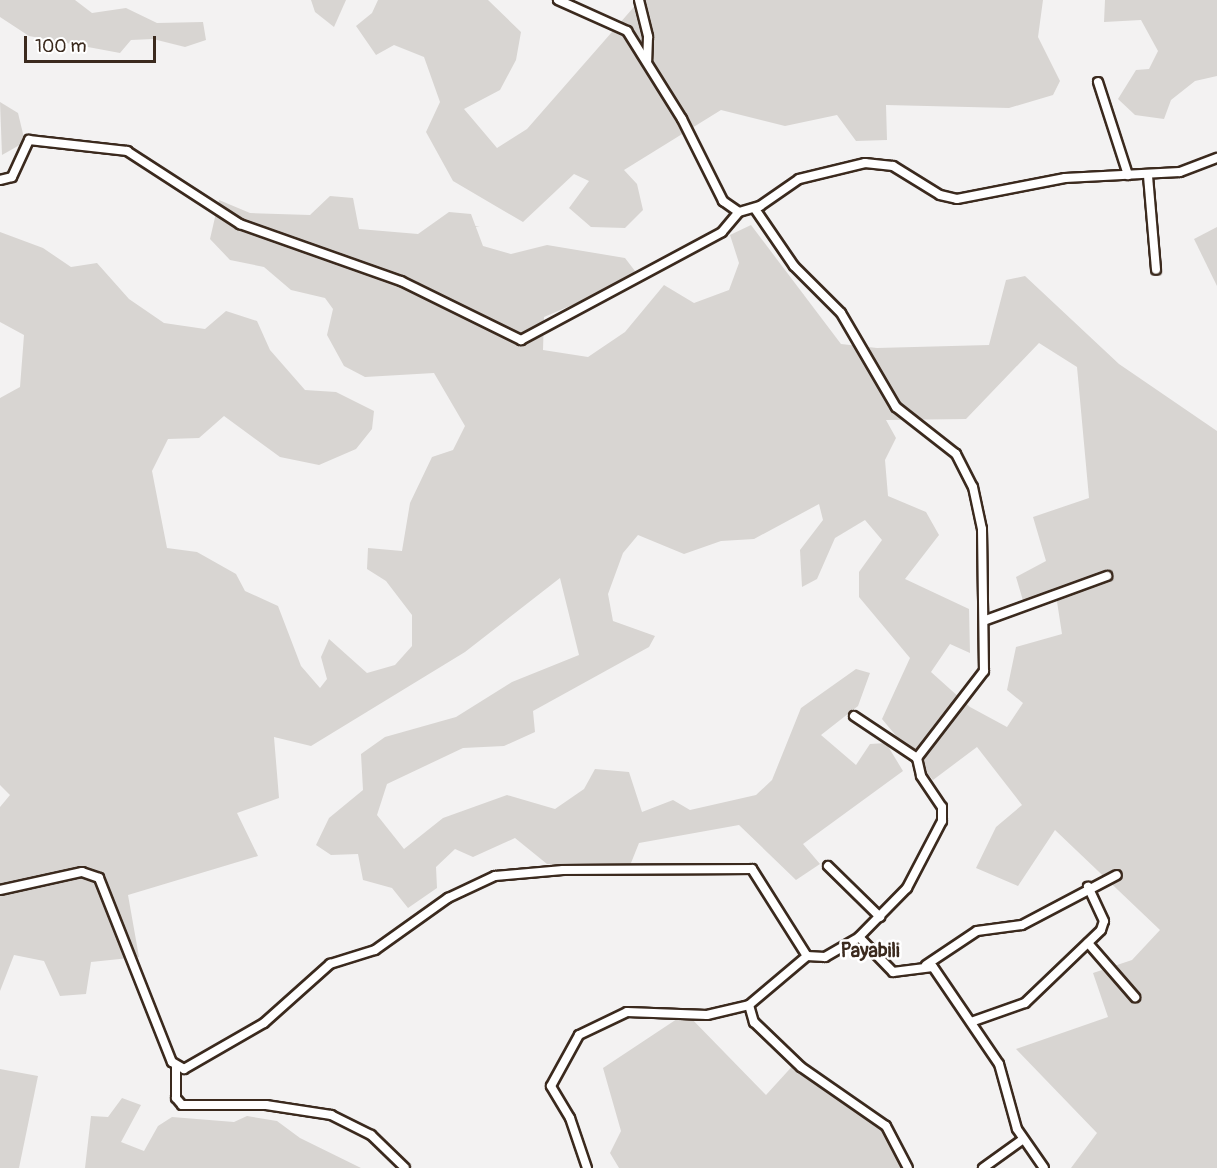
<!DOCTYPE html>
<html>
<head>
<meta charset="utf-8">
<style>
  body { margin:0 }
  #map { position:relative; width:1217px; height:1168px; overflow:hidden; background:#f3f2f2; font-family:Pangolin,sans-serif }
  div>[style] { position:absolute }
  .green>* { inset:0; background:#d8d5d2 }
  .roads { filter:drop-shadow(2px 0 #3b2a1e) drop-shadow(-2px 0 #3b2a1e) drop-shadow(0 2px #3b2a1e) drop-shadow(0 -2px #3b2a1e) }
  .minor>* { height:8px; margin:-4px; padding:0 4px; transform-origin:4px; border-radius:4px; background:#fff }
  span { translate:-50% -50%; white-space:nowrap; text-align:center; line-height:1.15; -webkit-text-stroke:5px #fff; paint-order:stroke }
  .quarter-label { font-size:20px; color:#3b2a1e; font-weight:700 }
  .scale { position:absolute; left:24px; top:36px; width:132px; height:27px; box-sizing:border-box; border:3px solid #3b2a1e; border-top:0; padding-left:8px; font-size:18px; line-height:21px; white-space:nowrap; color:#3b2a1e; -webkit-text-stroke:4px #fff; paint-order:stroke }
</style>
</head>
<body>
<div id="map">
  <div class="green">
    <div style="clip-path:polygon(0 0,75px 0,92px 13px,126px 8px,157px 23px,203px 22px,206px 40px,185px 47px,153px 39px,131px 40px,120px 53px,29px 36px,0 17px)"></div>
    <div style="clip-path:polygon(311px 0,346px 0,334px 27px,315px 12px)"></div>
    <div style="clip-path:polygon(378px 0,488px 0,521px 32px,516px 60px,500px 90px,464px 109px,497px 148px,527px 129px,640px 0,1043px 0,1038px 37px,1060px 81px,1053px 95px,1009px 108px,886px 105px,887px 140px,856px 141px,837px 115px,785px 126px,721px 110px,624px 170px,637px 184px,643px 210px,625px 228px,591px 227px,569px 208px,589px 181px,574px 174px,523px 222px,453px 181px,426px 132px,440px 102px,424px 57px,394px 45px,376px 55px,356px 26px,372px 13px)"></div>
    <div style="clip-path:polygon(1105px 0,1217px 0,1217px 76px,1195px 81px,1171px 100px,1164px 119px,1135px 115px,1118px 99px,1136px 70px,1149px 69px,1158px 51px,1141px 20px,1104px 22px)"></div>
    <div style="clip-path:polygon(0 102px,18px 113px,25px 142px,2px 155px)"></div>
    <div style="clip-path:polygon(evenodd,330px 196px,353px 198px,359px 229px,418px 234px,449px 212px,471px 214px,483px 246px,511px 254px,547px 245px,625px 258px,635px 271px,617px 286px,544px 317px,543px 350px,588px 357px,625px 332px,664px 285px,694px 303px,729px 290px,739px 263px,730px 235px,751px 225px,841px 344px,877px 348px,989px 345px,1006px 280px,1025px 276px,1119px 364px,1217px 431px,1217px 1168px,1071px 1168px,1097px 1133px,1016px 1049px,1108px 1017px,1093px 973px,1132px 960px,1160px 930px,1055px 830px,1018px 886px,976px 868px,996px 827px,1022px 805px,977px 747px,933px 780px,882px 719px,910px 658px,859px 597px,859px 572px,882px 540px,865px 520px,835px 538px,817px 579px,802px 587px,800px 550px,823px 520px,819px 504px,754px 539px,721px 541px,684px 554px,638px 535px,623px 553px,608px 594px,613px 621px,655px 636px,649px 647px,533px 711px,535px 732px,504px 746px,463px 748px,387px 784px,377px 815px,404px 849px,443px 818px,507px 795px,555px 809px,584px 789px,595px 769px,629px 772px,642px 812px,673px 800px,690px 810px,756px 795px,772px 780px,801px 708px,856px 669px,870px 673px,858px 706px,821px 735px,856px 765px,870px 744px,886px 743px,903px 771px,803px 844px,820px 864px,796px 880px,739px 825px,639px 843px,629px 868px,547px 864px,515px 838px,473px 857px,455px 849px,436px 867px,437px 888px,408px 908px,392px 888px,363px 880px,358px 854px,331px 855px,316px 845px,329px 818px,363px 790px,361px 754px,385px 737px,456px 717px,512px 682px,579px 655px,560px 578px,465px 652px,311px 746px,274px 737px,279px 798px,237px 813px,258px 856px,128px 895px,139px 957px,91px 962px,86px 994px,60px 996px,44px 961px,14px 955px,0 991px,0 807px,10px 795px,0 785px,0 398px,20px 387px,24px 335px,0 322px,0 232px,43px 248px,71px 267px,97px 263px,129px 299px,164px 323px,205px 329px,226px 311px,257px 321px,270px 350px,305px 390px,336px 392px,374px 411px,372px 429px,356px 449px,319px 465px,280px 457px,224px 416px,199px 438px,168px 439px,152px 471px,167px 548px,197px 552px,236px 574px,245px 591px,278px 606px,301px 666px,320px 688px,327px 679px,321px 657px,329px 639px,367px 673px,395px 665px,412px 646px,412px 615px,386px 581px,367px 569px,368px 548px,402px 551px,410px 503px,432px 457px,453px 450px,465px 426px,434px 373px,365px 377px,344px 366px,327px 335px,333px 309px,325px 298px,291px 290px,264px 267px,230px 260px,210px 239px,219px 200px,250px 213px,310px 215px,330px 196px,1039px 343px,1077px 367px,1089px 498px,1033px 517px,1046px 561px,1016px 577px,1024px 604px,1056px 595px,1062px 634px,1016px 647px,1007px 690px,1023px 703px,1007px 727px,970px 707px,931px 672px,950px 644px,970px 653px,969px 609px,905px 579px,939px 535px,926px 512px,888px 496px,885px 460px,896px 438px,886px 420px,966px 419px,1039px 343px)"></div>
    <div style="clip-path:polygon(1217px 227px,1217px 286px,1194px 239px)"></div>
    <div style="clip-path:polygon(686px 1013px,766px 1095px,797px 1061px,843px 1104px,883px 1122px,906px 1168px,619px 1168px,610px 1153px,621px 1131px,603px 1068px)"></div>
    <div style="clip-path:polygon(0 1069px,38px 1076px,19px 1168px,0 1168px)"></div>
    <div style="clip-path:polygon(122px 1098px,141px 1105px,121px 1142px,144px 1151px,158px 1126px,172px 1117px,234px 1122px,247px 1116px,277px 1121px,300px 1138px,361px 1168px,85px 1168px,91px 1116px,108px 1117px)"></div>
  </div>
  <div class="roads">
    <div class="minor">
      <div style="left:558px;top:0;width:76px;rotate:24.2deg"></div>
      <div style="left:627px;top:31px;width:104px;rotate:58deg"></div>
      <div style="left:682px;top:119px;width:92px;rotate:63.4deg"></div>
      <div style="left:723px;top:201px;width:19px;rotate:35deg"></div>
      <div style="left:739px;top:212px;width:22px;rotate:-16deg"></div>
      <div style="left:760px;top:206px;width:47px;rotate:-34.7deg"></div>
      <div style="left:799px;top:179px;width:68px;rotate:-13.6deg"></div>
      <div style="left:865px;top:163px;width:28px;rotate:6deg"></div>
      <div style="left:893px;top:166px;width:55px;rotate:31.7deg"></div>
      <div style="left:940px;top:195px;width:17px;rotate:13deg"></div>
      <div style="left:957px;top:199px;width:110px;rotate:-11deg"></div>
      <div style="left:1065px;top:178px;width:115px;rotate:-3deg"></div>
      <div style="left:1180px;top:172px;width:40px;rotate:-21deg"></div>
      <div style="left:639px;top:0;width:38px;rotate:76deg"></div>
      <div style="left:648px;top:37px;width:24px;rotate:92deg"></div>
      <div style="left:1098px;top:82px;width:98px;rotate:72.1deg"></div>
      <div style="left:1148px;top:176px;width:94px;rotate:85.1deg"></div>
      <div style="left:0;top:180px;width:12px;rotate:-14deg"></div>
      <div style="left:12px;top:177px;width:41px;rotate:-65.3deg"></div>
      <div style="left:29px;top:140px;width:99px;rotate:6.4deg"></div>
      <div style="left:127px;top:151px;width:135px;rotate:32.9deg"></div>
      <div style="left:240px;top:224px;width:171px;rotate:19.5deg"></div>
      <div style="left:401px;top:281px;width:134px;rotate:26.2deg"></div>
      <div style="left:521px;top:340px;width:228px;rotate:-28.2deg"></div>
      <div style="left:722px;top:232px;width:26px;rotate:-50deg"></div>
      <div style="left:755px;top:209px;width:69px;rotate:55.6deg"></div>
      <div style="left:794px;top:266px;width:66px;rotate:45deg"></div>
      <div style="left:841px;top:313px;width:109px;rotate:59.7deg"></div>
      <div style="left:896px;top:407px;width:76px;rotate:38.1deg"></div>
      <div style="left:956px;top:454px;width:37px;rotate:63deg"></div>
      <div style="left:973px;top:487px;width:43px;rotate:77.9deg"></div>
      <div style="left:982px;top:529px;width:142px;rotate:89.2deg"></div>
      <div style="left:984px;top:671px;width:110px;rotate:127.6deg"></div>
      <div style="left:917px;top:758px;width:18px;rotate:77deg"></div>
      <div style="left:921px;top:776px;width:37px;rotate:56deg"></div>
      <div style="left:942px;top:807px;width:14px;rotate:90deg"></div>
      <div style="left:942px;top:821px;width:76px;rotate:117.6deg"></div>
      <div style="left:907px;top:888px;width:69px;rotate:134.4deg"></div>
      <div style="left:986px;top:620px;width:129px;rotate:-20deg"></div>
      <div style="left:854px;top:716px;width:76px;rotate:33.7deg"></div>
      <div style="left:828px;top:866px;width:73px;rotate:44.4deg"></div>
      <div style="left:0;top:890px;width:84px;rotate:-12.4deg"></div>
      <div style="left:82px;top:872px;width:18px;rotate:19deg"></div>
      <div style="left:99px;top:878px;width:198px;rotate:68.4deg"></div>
      <div style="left:172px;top:1062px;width:14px;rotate:30deg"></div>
      <div style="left:184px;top:1069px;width:92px;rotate:-29.9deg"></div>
      <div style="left:264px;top:1023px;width:89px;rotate:-41.8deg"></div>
      <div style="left:330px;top:964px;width:47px;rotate:-17.3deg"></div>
      <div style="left:375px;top:950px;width:90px;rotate:-35.5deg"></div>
      <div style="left:448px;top:898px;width:52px;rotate:-25.1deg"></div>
      <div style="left:495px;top:876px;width:68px;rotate:-5deg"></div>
      <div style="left:563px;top:870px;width:189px;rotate:-0.3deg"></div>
      <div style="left:752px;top:869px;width:103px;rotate:57.7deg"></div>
      <div style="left:807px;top:956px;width:18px;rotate:3deg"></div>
      <div style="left:825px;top:957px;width:39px;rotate:-30deg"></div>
      <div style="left:859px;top:937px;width:49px;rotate:45.8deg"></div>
      <div style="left:893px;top:972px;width:40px;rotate:-7.1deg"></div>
      <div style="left:933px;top:967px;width:117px;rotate:55.8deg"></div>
      <div style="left:999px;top:1064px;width:67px;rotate:74.5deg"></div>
      <div style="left:1017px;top:1129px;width:47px;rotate:55.3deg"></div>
      <div style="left:1088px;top:943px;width:72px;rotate:49deg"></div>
      <div style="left:926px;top:965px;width:61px;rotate:-33.7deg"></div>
      <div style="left:977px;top:931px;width:45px;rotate:-7.6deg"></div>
      <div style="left:1022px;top:925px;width:107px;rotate:-27.8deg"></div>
      <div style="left:749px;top:1005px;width:18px;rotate:74deg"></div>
      <div style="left:754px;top:1022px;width:65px;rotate:43.8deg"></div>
      <div style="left:801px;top:1067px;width:103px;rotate:34.8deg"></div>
      <div style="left:886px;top:1126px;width:47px;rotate:62.4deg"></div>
      <div style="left:971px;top:1022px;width:57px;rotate:-19.4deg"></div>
      <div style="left:1025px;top:1003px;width:105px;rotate:-43.8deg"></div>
      <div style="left:1101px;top:930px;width:9px;rotate:-72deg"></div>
      <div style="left:1104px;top:921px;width:38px;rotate:-115deg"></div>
      <div style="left:176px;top:1066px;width:32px;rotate:90deg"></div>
      <div style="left:176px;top:1098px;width:9px;rotate:49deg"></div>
      <div style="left:182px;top:1105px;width:84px"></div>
      <div style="left:266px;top:1105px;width:66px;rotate:8.7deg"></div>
      <div style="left:331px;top:1115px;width:45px;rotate:26.6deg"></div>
      <div style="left:371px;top:1135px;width:47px;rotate:44.1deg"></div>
      <div style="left:587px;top:1168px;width:53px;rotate:-108.8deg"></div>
      <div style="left:570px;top:1118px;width:37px;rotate:-121deg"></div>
      <div style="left:551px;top:1086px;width:58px;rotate:-61.2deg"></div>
      <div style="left:579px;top:1035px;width:53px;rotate:-25.6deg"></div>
      <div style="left:627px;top:1012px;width:80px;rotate:2.1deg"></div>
      <div style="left:707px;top:1015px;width:43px;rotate:-13.4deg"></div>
      <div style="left:749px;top:1005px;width:76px;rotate:-40.2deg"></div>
      <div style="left:983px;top:1168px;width:48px;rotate:-35.7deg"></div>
    </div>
  </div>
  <div class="quarter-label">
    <span style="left:870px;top:950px">Payabili</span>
  </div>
  <div class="scale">100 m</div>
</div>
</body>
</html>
